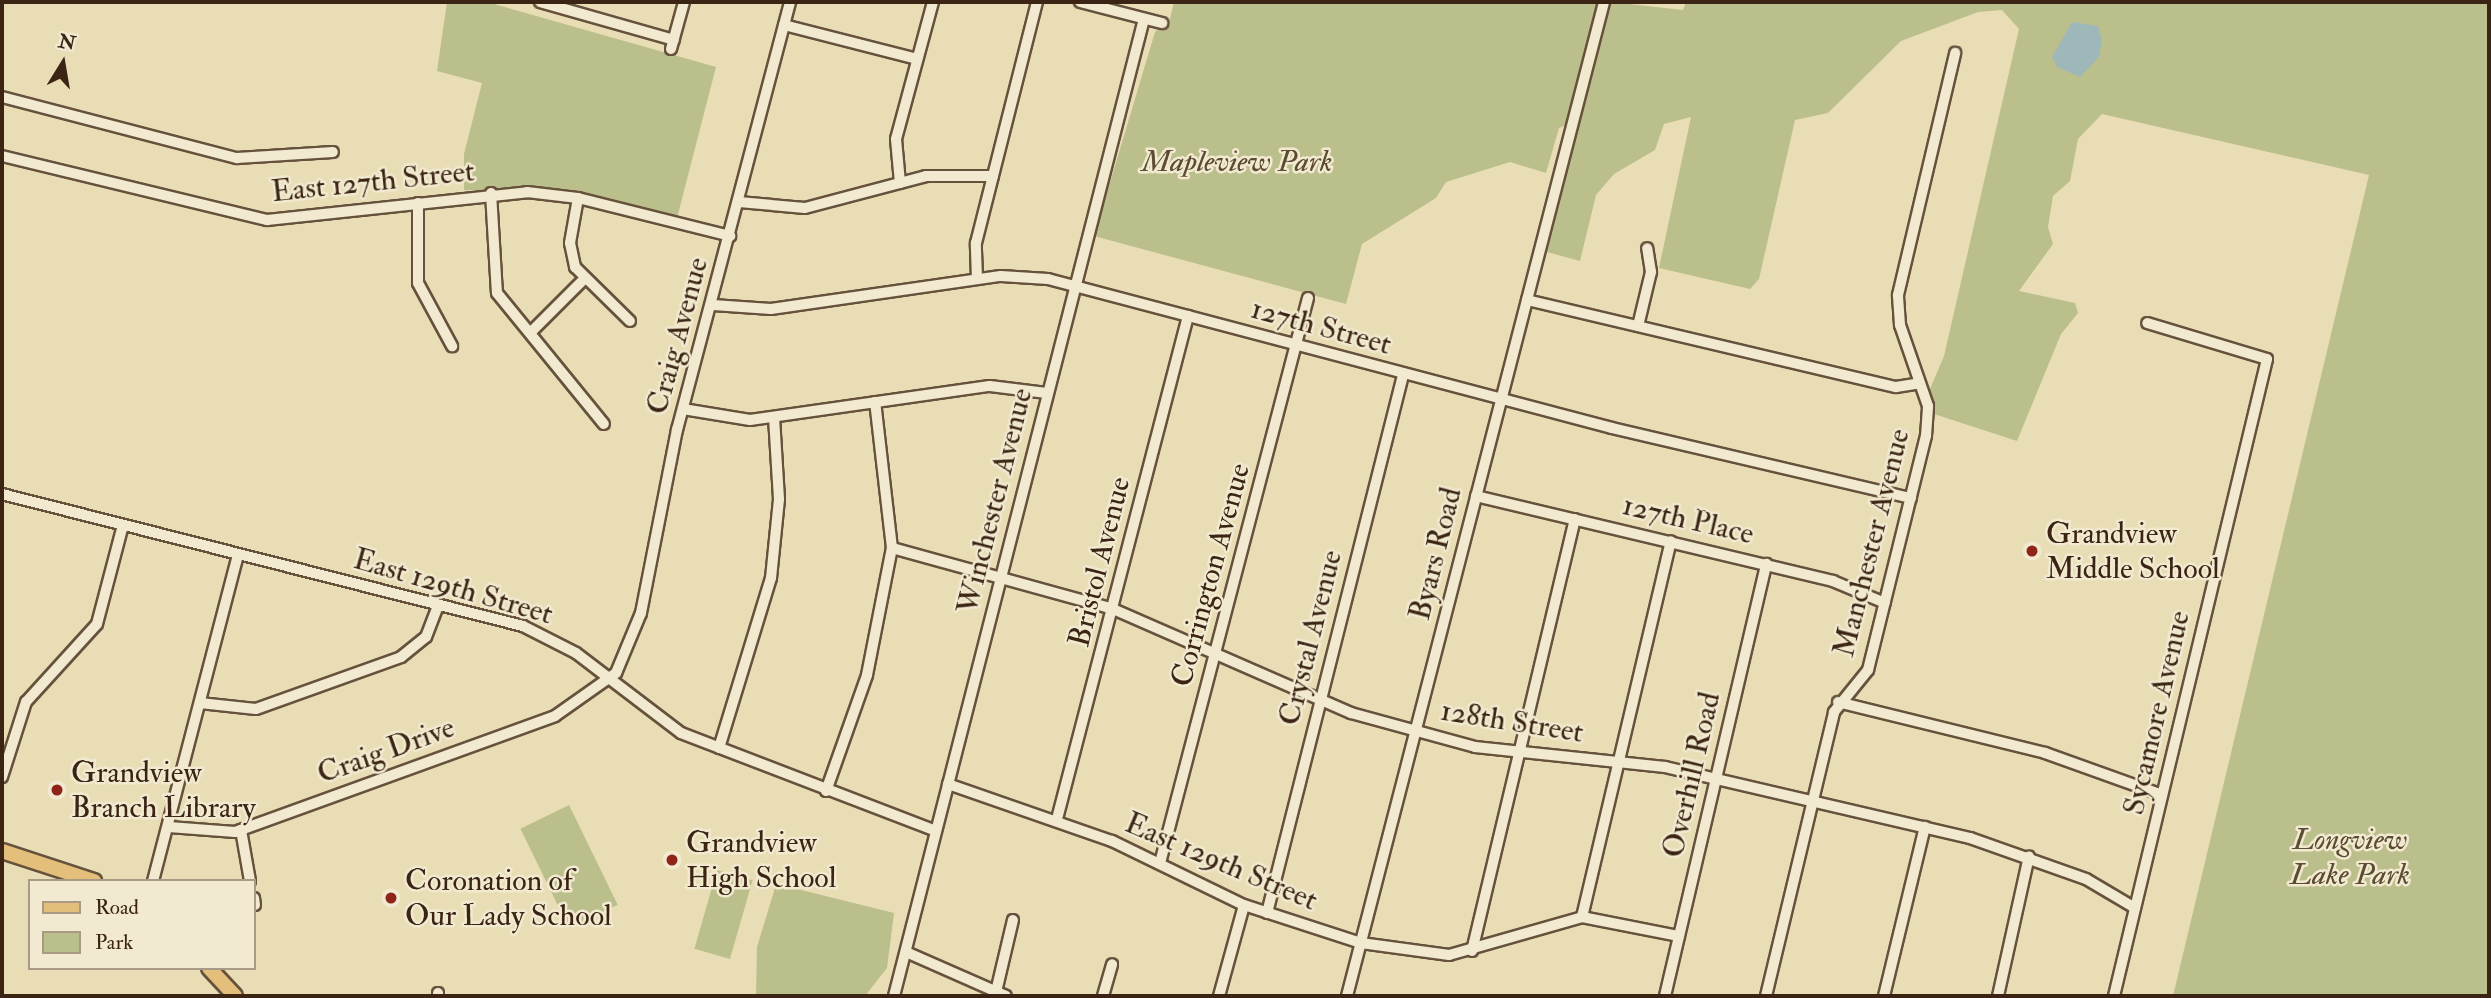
<!DOCTYPE html>
<html>
<head>
<meta charset="utf-8">
<style>
  body { margin:0 }
  #map { position:relative; width:2491px; height:998px; overflow:hidden; background:#e9ddb6; font-family:"IM FELL Double Pica",serif }
  div>[style] { position:absolute }
  .green>* { inset:0; background:#bbbf8b; transform-origin:0 0 }
  .water>* { inset:0; background:#9eb8ba }
  .roads { filter:drop-shadow(2px 0 #66523c) drop-shadow(-2px 0 #66523c) drop-shadow(0 2px #66523c) drop-shadow(0 -2px #66523c) }
  .minor>* { height:10px; margin:-5px; padding:0 5px; transform-origin:5px; border-radius:5px; background:#f1e9d0 }
  .major>* { height:14px; margin:-7px; padding:0 7px; transform-origin:7px; border-radius:7px; background:#e4be7b }
  .dots>* { width:19px; height:19px; translate:-50% -50%; box-sizing:border-box; border:4px solid #f1e9d0; border-radius:50% }
  span { translate:-50% -50%; white-space:nowrap; text-align:center; line-height:1.15; -webkit-text-stroke:5px #f1e9d0; paint-order:stroke }
  .park-label { font-size:30px; color:#5b4b31; font-style:italic }
  .street-label { font-size:30px; color:#3b2413 }
  .poi-label { font-size:30px; color:#3b2413 }
  .left { translate:0 -50%; text-align:left }
  .frame { position:absolute; inset:0; border:4px solid #3b2413; pointer-events:none }
  .legend { position:absolute; left:28px; top:879px; width:228px; height:91px; box-sizing:border-box; background:#f1e9d0; border:2px solid #a89a84; margin:0; padding:9px 12px; list-style:none; font-size:21px; color:#3b2413 }
  .legend li { display:flex; align-items:center; gap:14px; height:35px }
  .legend b { width:35px; border:2px solid #a89a84 }
  .north { position:absolute; left:28px; top:28px; width:70px; height:70px; -webkit-text-stroke:5px #f1e9d0; paint-order:stroke; rotate:11deg; font-size:19px; font-weight:700; line-height:28px; text-align:center; color:#3b2413 }
  .north::after { content:''; display:block; margin:auto; width:24px; height:32px; background:#3b2413; clip-path:polygon(50% 0,100% 100%,50% 72%,0 100%) }
</style>
</head>
<body>
<div id="map">
  <div class="green">
    <div style="clip-path:polygon(447px 2px,487px 2px,716px 67px,677px 218px,577px 192px,464px 190px,464px 154px,482px 83px,437px 71px)"></div>
    <div style="clip-path:polygon(1174px 2px,1597px 2px,1566px 125px,1559px 128px,1546px 173px,1510px 162px,1446px 182px,1436px 198px,1362px 244px,1346px 304px,1094px 236px,1155px 32px,1170px 19px)"></div>
    <div style="clip-path:polygon(1611px 2px,1683px 10px,1686px 2px,2489px 2px,2489px 996px,2173px 996px,2369px 175px,2102px 114px,2078px 139px,2070px 181px,2053px 196px,2048px 227px,2053px 244px,2019px 291px,2075px 303px,2078px 313px,2061px 334px,2017px 441px,1934px 414px,1930px 389px,1944px 356px,2019px 29px,2002px 10px,1978px 12px,1901px 41px,1828px 113px,1795px 120px,1759px 279px,1750px 289px,1659px 268px,1691px 117px,1664px 124px,1655px 150px,1614px 174px,1596px 195px,1580px 261px,1547px 252px)"></div>
    <div style="left:569px;top:805px;width:111px;height:54px;rotate:64deg"></div>
    <div style="left:717px;top:870px;width:37px;height:82px;rotate:16deg"></div>
    <div style="clip-path:polygon(781px 885px,894px 913px,887px 968px,865px 996px,756px 996px,757px 947px,775px 888px)"></div>
  </div>
  <div class="water">
    <div style="clip-path:polygon(2072px 22px,2098px 26px,2102px 40px,2099px 57px,2080px 77px,2057px 67px,2052px 57px)"></div>
  </div>
  <div class="roads">
    <div class="minor">
      <div style="left:540px;top:2px;width:139px;rotate:15.8deg"></div>
      <div style="left:1080px;top:2px;width:85px;rotate:14.4deg"></div>
      <div style="left:784px;top:25px;width:137px;rotate:14.3deg"></div>
      <div style="left:671px;top:49px;width:49px;rotate:-74.5deg"></div>
      <div style="left:2px;top:97px;width:243px;rotate:14.6deg"></div>
      <div style="left:237px;top:158px;width:96px;rotate:-3.6deg"></div>
      <div style="left:2px;top:156px;width:273px;rotate:13.6deg"></div>
      <div style="left:267px;top:220px;width:262px;rotate:-6.1deg"></div>
      <div style="left:527px;top:192px;width:51px;rotate:6.7deg"></div>
      <div style="left:578px;top:198px;width:157px;rotate:14deg"></div>
      <div style="left:900px;top:183px;width:44px;rotate:-95.2deg"></div>
      <div style="left:896px;top:139px;width:142px;rotate:-74.9deg"></div>
      <div style="left:491px;top:193px;width:100px;rotate:86.6deg"></div>
      <div style="left:497px;top:293px;width:169px;rotate:50.8deg"></div>
      <div style="left:578px;top:198px;width:46px;rotate:100.1deg"></div>
      <div style="left:570px;top:243px;width:25px;rotate:78deg"></div>
      <div style="left:575px;top:267px;width:77px;rotate:44.5deg"></div>
      <div style="left:739px;top:202px;width:66px;rotate:5.2deg"></div>
      <div style="left:805px;top:208px;width:125px;rotate:-14.8deg"></div>
      <div style="left:926px;top:176px;width:67px"></div>
      <div style="left:418px;top:203px;width:80px;rotate:90deg"></div>
      <div style="left:418px;top:283px;width:72px;rotate:61.6deg"></div>
      <div style="left:977px;top:279px;width:36px;rotate:-92deg"></div>
      <div style="left:976px;top:243px;width:249px;rotate:-75.8deg"></div>
      <div style="left:1527px;top:300px;width:379px;rotate:13.3deg"></div>
      <div style="left:1896px;top:387px;width:24px;rotate:-9deg"></div>
      <div style="left:713px;top:305px;width:58px;rotate:3.9deg"></div>
      <div style="left:771px;top:309px;width:232px;rotate:-8.2deg"></div>
      <div style="left:1001px;top:276px;width:47px;rotate:3.7deg"></div>
      <div style="left:1048px;top:279px;width:583px;rotate:14.8deg"></div>
      <div style="left:1612px;top:428px;width:307px;rotate:13.2deg"></div>
      <div style="left:1638px;top:326px;width:56px;rotate:-76.5deg"></div>
      <div style="left:1651px;top:272px;width:24px;rotate:-99deg"></div>
      <div style="left:531px;top:332px;width:74px;rotate:-45deg"></div>
      <div style="left:683px;top:409px;width:68px;rotate:9.3deg"></div>
      <div style="left:750px;top:420px;width:242px;rotate:-8.1deg"></div>
      <div style="left:990px;top:386px;width:57px;rotate:7deg"></div>
      <div style="left:2px;top:494px;width:537px;rotate:14.22deg"></div>
      <div style="left:523px;top:626px;width:59px;rotate:27deg"></div>
      <div style="left:576px;top:653px;width:132px;rotate:37.3deg"></div>
      <div style="left:681px;top:733px;width:273px;rotate:21deg"></div>
      <div style="left:1476px;top:496px;width:367px;rotate:13.4deg"></div>
      <div style="left:1833px;top:581px;width:56px;rotate:22.9deg"></div>
      <div style="left:892px;top:548px;width:229px;rotate:15.4deg"></div>
      <div style="left:1113px;top:609px;width:260px;rotate:23.6deg"></div>
      <div style="left:1351px;top:713px;width:129px;rotate:15.3deg"></div>
      <div style="left:1475px;top:747px;width:191px;rotate:6deg"></div>
      <div style="left:1665px;top:767px;width:313px;rotate:13.1deg"></div>
      <div style="left:1970px;top:838px;width:123px;rotate:19.5deg"></div>
      <div style="left:2086px;top:879px;width:57px;rotate:30.6deg"></div>
      <div style="left:1838px;top:702px;width:213px;rotate:13.8deg"></div>
      <div style="left:2045px;top:753px;width:124px;rotate:19.7deg"></div>
      <div style="left:200px;top:703px;width:56px;rotate:6.1deg"></div>
      <div style="left:256px;top:709px;width:154px;rotate:-19.7deg"></div>
      <div style="left:401px;top:657px;width:32px;rotate:-39deg"></div>
      <div style="left:426px;top:637px;width:34px;rotate:-69deg"></div>
      <div style="left:719px;top:748px;width:178px;rotate:-73deg"></div>
      <div style="left:771px;top:578px;width:79px;rotate:-84.2deg"></div>
      <div style="left:779px;top:499px;width:82px;rotate:-93.5deg"></div>
      <div style="left:2px;top:777px;width:79px;rotate:-72.3deg"></div>
      <div style="left:26px;top:702px;width:105px;rotate:-47.7deg"></div>
      <div style="left:97px;top:624px;width:102px;rotate:-75.3deg"></div>
      <div style="left:948px;top:784px;width:174px;rotate:19.2deg"></div>
      <div style="left:1112px;top:841px;width:147px;rotate:25.9deg"></div>
      <div style="left:1244px;top:905px;width:123px;rotate:18deg"></div>
      <div style="left:1361px;top:943px;width:89px;rotate:7.8deg"></div>
      <div style="left:1449px;top:955px;width:138px;rotate:-15.9deg"></div>
      <div style="left:1582px;top:917px;width:99px;rotate:11.1deg"></div>
      <div style="left:826px;top:791px;width:123px;rotate:-70.5deg"></div>
      <div style="left:867px;top:675px;width:129px;rotate:-78.9deg"></div>
      <div style="left:892px;top:548px;width:147px;rotate:-96.6deg"></div>
      <div style="left:1057px;top:819px;width:520px;rotate:-75.4deg"></div>
      <div style="left:169px;top:827px;width:66px;rotate:4.3deg"></div>
      <div style="left:235px;top:832px;width:340px;rotate:-19.9deg"></div>
      <div style="left:555px;top:716px;width:75px;rotate:-35.2deg"></div>
      <div style="left:616px;top:673px;width:65px;rotate:-67.4deg"></div>
      <div style="left:641px;top:613px;width:187px;rotate:-78.9deg"></div>
      <div style="left:677px;top:430px;width:443px;rotate:-75.2deg"></div>
      <div style="left:241px;top:830px;width:52px;rotate:80deg"></div>
      <div style="left:1160px;top:863px;width:584px;rotate:-75.32deg"></div>
      <div style="left:153px;top:881px;width:338px;rotate:-75.4deg"></div>
      <div style="left:254px;top:898px;width:7px;rotate:82deg"></div>
      <div style="left:1267px;top:913px;width:555px;rotate:-75.81deg"></div>
      <div style="left:1582px;top:917px;width:386px;rotate:-76.7deg"></div>
      <div style="left:1472px;top:951px;width:444px;rotate:-76.6deg"></div>
      <div style="left:906px;top:952px;width:109px;rotate:23.7deg"></div>
      <div style="left:438px;top:996px;width:3px;rotate:-90deg"></div>
      <div style="left:894px;top:996px;width:1008px;rotate:-75.65deg"></div>
      <div style="left:995px;top:996px;width:78px;rotate:-76.7deg"></div>
      <div style="left:1103px;top:996px;width:33px;rotate:-74deg"></div>
      <div style="left:1219px;top:996px;width:94px;rotate:-74.6deg"></div>
      <div style="left:1347px;top:996px;width:1027px;rotate:-75.5deg"></div>
      <div style="left:1665px;top:996px;width:444px;rotate:-76.8deg"></div>
      <div style="left:1766px;top:996px;width:292px;rotate:-76.5deg"></div>
      <div style="left:1834px;top:712px;width:54px;rotate:-51deg"></div>
      <div style="left:1868px;top:670px;width:241px;rotate:-76.1deg"></div>
      <div style="left:1926px;top:436px;width:30px;rotate:-86deg"></div>
      <div style="left:1928px;top:406px;width:86px;rotate:-109.1deg"></div>
      <div style="left:1900px;top:325px;width:30px;rotate:-94deg"></div>
      <div style="left:1898px;top:295px;width:249px;rotate:-76.7deg"></div>
      <div style="left:1884px;top:996px;width:174px;rotate:-76.4deg"></div>
      <div style="left:1998px;top:996px;width:143px;rotate:-77.5deg"></div>
      <div style="left:2114px;top:996px;width:655px;rotate:-76.49deg"></div>
      <div style="left:2267px;top:359px;width:125px;rotate:-163.3deg"></div>
    </div>
    <div class="major">
      <div style="left:2px;top:851px;width:97px;rotate:18.1deg"></div>
      <div style="left:209px;top:968px;width:38px;rotate:47deg"></div>
    </div>
  </div>
  <div class="dots">
    <div style="left:2032px;top:551px;background:#8f2418"></div>
    <div style="left:57px;top:790px;background:#8f2418"></div>
    <div style="left:672px;top:860px;background:#8f2418"></div>
    <div style="left:391px;top:898px;background:#8f2418"></div>
  </div>
  <div class="park-label">
    <span style="left:1237px;top:162px">Mapleview Park</span>
    <span style="left:2350px;top:857px">Longview<br>Lake Park</span>
  </div>
  <div class="street-label">
    <span style="left:373px;top:182px;rotate:-6deg">East 127th Street</span>
    <span style="left:1321px;top:327px;rotate:15deg">127th Street</span>
    <span style="left:678px;top:336px;rotate:-75deg">Craig Avenue</span>
    <span style="left:995px;top:501px;rotate:-76deg">Winchester Avenue</span>
    <span style="left:1688px;top:520px;rotate:13deg">127th Place</span>
    <span style="left:1872px;top:543px;rotate:-76deg">Manchester Avenue</span>
    <span style="left:1436px;top:554px;rotate:-76deg">Byars Road</span>
    <span style="left:1100px;top:562px;rotate:-76deg">Bristol Avenue</span>
    <span style="left:1211px;top:575px;rotate:-75deg">Corrington Avenue</span>
    <span style="left:453px;top:587px;rotate:16deg">East 129th Street</span>
    <span style="left:1311px;top:638px;rotate:-76deg">Crystal Avenue</span>
    <span style="left:2157px;top:713px;rotate:-77deg">Sycamore Avenue</span>
    <span style="left:1512px;top:722px;rotate:9deg">128th Street</span>
    <span style="left:386px;top:751px;rotate:-20deg">Craig Drive</span>
    <span style="left:1692px;top:775px;rotate:-77deg">Overhill Road</span>
    <span style="left:1221px;top:862px;rotate:23deg">East 129th Street</span>
  </div>
  <div class="poi-label">
    <span class="left" style="left:2046px;top:551px">Grandview<br>Middle School</span>
    <span class="left" style="left:71px;top:790px">Grandview<br>Branch Library</span>
    <span class="left" style="left:686px;top:860px">Grandview<br>High School</span>
    <span class="left" style="left:405px;top:898px">Coronation of<br>Our Lady School</span>
  </div>
  <div class="frame"></div>
  <ul class="legend">
  <li><b style="height:9px;background:#e4be7b"></b>Road</li>
  <li><b style="height:19px;background:#bbbf8b"></b>Park</li>
  </ul>
  <div class="north">N</div>
</div>
</body>
</html>
